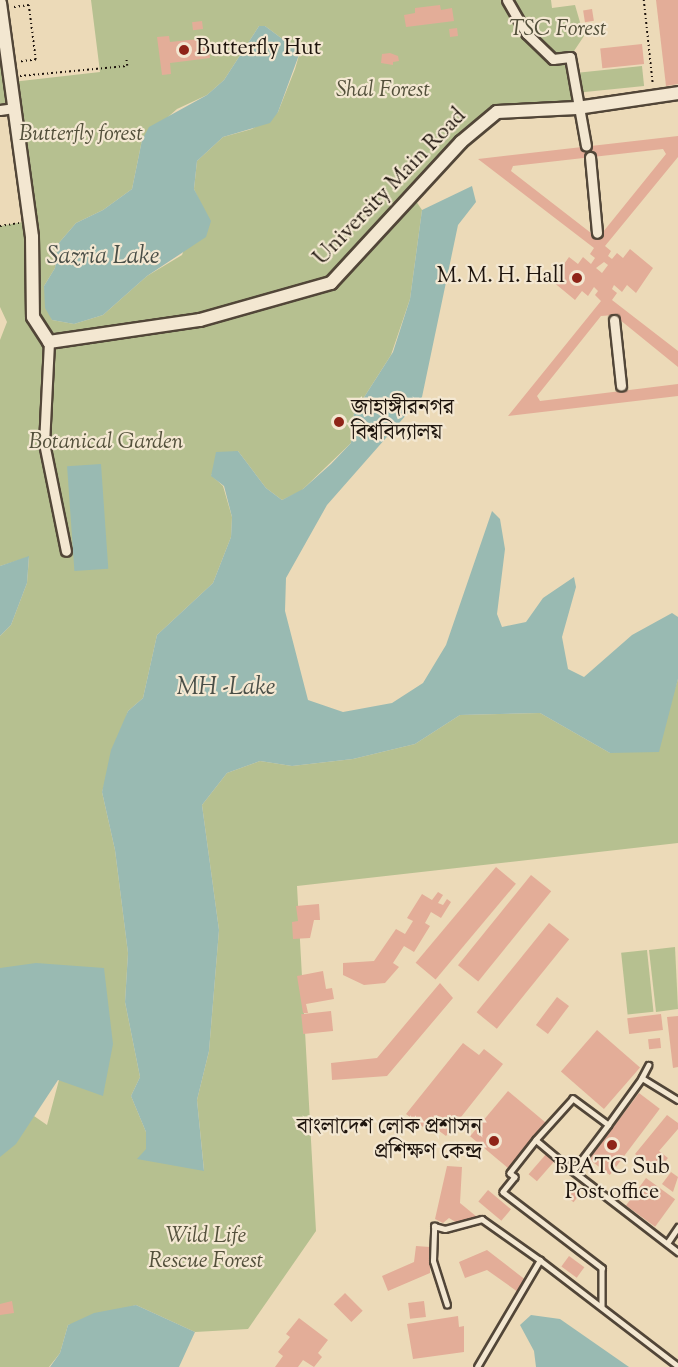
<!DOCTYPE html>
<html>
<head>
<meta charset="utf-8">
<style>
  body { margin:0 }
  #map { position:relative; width:678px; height:1367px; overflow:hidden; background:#ecdab8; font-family:"Sorts Mill Goudy","Noto Serif Bengali",serif }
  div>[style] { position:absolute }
  .green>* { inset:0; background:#b6c090; transform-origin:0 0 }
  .water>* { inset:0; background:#99bab2; transform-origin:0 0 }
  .building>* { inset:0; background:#e3ad98; transform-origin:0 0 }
  .path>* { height:1.5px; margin-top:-0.75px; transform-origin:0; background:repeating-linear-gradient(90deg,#1e140d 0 1.5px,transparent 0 4.5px) }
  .roads { filter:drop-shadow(2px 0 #524638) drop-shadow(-2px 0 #524638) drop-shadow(0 2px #524638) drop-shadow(0 -2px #524638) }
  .lane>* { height:4.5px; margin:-2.25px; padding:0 2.25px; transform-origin:2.25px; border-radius:2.25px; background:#f3e7d1 }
  .street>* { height:9px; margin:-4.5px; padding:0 4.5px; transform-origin:4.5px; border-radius:4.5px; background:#f3e7d1 }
  .secondary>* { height:12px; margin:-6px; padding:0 6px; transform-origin:6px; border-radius:6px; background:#f3e7d1 }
  .dots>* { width:16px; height:16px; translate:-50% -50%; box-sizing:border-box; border:3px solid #f3e7d1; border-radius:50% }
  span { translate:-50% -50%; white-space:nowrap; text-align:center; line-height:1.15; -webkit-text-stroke:4.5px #f3e7d1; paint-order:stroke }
  .park-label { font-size:22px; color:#53503b; font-style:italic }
  .poi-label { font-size:22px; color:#1e140d }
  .left { translate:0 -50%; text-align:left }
  .right { translate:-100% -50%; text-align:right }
  .street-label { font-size:22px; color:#1e140d }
  .water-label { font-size:24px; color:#494e47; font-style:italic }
</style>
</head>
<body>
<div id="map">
  <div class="green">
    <div style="clip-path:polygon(evenodd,91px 0,551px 0,552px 8px,575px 5px,584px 36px,570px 57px,577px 108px,497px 112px,412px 195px,422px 210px,410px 299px,391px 355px,354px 413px,351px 443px,301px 491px,282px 500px,266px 488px,238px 451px,211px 475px,223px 486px,232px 517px,231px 537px,213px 583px,157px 635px,143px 698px,128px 711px,102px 792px,115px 850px,128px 953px,125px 1002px,140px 1077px,131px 1096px,146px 1132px,146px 1149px,204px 1170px,197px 1100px,209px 1051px,219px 930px,202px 805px,227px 773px,260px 761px,292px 766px,353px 759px,415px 744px,460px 715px,540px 713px,610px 753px,663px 725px,678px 679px,678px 843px,297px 886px,316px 1231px,248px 1329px,195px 1332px,136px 1305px,68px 1325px,60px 1353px,49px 1367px,0 1367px,0 1149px,34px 1116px,47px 1125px,59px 1080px,0 969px,0 636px,11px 625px,27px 583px,29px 557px,0 566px,0 340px,7px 322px,0 307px,0 226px,29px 221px,15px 108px,0 110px,0 18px,12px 82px,100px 72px,91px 0,259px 26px,265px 26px,300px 52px,295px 69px,278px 112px,252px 129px,223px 137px,197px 161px,194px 189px,201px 204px,182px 255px,147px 276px,103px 315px,74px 324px,52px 320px,44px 286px,55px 268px,58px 244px,76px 223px,103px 210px,132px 189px,142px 140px,177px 109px,207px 95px,224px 80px,259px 26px)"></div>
    <div style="left:642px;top:66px;width:20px;height:62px;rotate:84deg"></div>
    <div style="clip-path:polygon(675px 947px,678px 1009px,656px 1012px,649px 950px)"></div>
    <div style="left:647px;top:950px;width:62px;height:26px;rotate:84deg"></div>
  </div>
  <div class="water">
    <div style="clip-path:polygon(259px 26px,265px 26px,300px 52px,278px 112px,270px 123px,223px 137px,197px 161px,194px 189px,211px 221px,206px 237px,147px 276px,103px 315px,74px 324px,52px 320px,45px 308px,44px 286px,55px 268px,58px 244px,76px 223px,103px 210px,132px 189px,142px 140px,149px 127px,207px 95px,224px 80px)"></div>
    <div style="clip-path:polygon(472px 186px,476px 202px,458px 225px,422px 397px,327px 505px,286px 578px,285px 611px,308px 700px,343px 712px,392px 703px,423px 683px,446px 645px,492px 511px,500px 519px,505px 549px,497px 614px,502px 627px,526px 622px,543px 598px,574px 577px,576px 587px,562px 637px,568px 669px,584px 677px,632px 635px,672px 613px,678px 617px,678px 679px,659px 752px,610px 753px,540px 713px,460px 715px,415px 744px,353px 759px,292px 766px,260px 761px,227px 773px,202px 805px,219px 930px,209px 1051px,197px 1100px,204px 1171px,137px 1159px,146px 1149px,146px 1132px,131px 1096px,140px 1077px,125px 1002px,128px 953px,115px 850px,102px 792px,111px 750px,128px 711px,143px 698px,157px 635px,213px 583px,231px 537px,232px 517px,224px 486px,211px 476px,216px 452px,238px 451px,266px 488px,282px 500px,303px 489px,331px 464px,351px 443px,354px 413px,393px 352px,410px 299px,422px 210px)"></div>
    <div style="left:101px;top:464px;width:105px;height:34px;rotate:86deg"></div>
    <div style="clip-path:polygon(29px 556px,27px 583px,11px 625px,0 636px,0 566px)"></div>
    <div style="clip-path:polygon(36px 963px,104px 968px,113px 1044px,103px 1096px,58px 1080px,16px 1144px,0 1157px,0 968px)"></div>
    <div style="clip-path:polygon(136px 1305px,195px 1332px,179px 1367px,50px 1367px,60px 1353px,68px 1325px,94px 1313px)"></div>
    <div style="clip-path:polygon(531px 1315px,560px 1319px,629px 1367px,536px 1367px,534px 1351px,520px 1325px)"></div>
  </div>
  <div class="building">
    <div style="clip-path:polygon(656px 0,678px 0,678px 84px,666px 86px)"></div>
    <div style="clip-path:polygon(440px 5px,441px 10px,452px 8px,454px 21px,406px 27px,404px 15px,415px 13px,415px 8px)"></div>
    <div style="left:592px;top:9px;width:12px;height:9px;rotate:81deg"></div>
    <div style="left:202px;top:21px;width:8px;height:10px;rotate:83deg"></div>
    <div style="left:457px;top:28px;width:8px;height:8px;rotate:83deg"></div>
    <div style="clip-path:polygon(169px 36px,170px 42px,208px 38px,210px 58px,170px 63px,171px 74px,162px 75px,157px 37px)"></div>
    <div style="left:642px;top:44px;width:20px;height:42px;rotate:84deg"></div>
    <div style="clip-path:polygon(390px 53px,398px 56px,399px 61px,393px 62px,393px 65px,381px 63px,382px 54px)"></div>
    <div style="clip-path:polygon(evenodd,678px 136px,678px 157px,605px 246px,611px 251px,608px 256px,612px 259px,617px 253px,623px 258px,630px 249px,653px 268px,636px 293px,627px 285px,622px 292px,614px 285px,612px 289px,617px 293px,612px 300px,678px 351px,678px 367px,614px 315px,601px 316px,537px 396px,540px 401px,678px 384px,678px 396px,508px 416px,601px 301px,595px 295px,598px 291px,594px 287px,588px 296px,582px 291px,575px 300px,552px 281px,569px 257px,578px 264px,583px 257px,591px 264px,595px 258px,590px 254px,594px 248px,478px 159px,678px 136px,663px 149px,666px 154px,603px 232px,591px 233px,511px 171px,513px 166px,663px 149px,678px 136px,604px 262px,608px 265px,602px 273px,596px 268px,604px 262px)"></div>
    <div style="left:496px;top:867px;width:26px;height:125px;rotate:40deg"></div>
    <div style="left:531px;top:875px;width:26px;height:116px;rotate:39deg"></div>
    <div style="clip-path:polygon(438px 892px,443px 895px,438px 903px,443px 905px,447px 899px,451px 902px,441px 918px,431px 912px,425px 923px,430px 926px,414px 952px,404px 946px,393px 963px,399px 967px,385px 983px,364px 985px,343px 975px,343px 963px,374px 961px,396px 929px,405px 934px,413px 921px,407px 918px,422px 894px,432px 900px)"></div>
    <div style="clip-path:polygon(319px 904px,320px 920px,314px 920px,310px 938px,293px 939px,292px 922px,298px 921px,296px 906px)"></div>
    <div style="left:549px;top:923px;width:26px;height:115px;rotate:39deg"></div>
    <div style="clip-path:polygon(323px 971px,326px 989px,332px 988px,334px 999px,306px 1004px,308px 1013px,303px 1013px,297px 976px)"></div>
    <div style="clip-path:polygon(440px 983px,453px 998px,387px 1076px,332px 1080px,331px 1063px,377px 1058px)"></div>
    <div style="left:557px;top:997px;width:15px;height:35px;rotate:37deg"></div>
    <div style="left:331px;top:1011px;width:20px;height:30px;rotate:84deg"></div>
    <div style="left:661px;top:1014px;width:16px;height:34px;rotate:83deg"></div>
    <div style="clip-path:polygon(678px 1016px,678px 1067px,673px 1068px,667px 1017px)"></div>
    <div style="left:597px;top:1030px;width:57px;height:55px;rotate:41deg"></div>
    <div style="left:660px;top:1038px;width:10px;height:12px;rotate:84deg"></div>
    <div style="clip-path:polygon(463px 1043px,479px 1055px,484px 1049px,503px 1064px,446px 1136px,427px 1122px,423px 1127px,406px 1114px)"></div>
    <div style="left:508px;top:1091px;width:51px;height:59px;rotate:40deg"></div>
    <div style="left:639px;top:1093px;width:26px;height:83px;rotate:37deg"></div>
    <div style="clip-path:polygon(667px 1115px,678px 1123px,678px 1129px,659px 1151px,668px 1158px,657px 1171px,635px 1154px)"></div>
    <div style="left:547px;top:1153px;width:11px;height:28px;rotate:41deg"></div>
    <div style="clip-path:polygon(447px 1166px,462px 1167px,460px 1203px,477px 1217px,467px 1229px,449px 1218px,443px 1223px,435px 1219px)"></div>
    <div style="clip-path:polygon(671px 1172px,678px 1177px,673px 1192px,662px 1184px)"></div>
    <div style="left:646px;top:1178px;width:36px;height:34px;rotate:36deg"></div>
    <div style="left:571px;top:1189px;width:10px;height:9px;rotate:37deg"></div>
    <div style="left:488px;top:1190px;width:30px;height:15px;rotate:40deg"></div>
    <div style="clip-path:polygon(416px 1246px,430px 1247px,430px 1273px,388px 1291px,382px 1276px,414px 1262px)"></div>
    <div style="clip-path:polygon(487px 1250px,527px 1281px,518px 1292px,487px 1270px,465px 1278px,459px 1262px)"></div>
    <div style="left:569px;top:1256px;width:19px;height:13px;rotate:36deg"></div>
    <div style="left:345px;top:1293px;width:25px;height:16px;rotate:45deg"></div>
    <div style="clip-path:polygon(12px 1301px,14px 1313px,0 1315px,0 1304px)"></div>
    <div style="left:424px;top:1301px;width:16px;height:16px;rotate:83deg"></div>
    <div style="clip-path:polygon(458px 1316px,459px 1327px,464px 1326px,464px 1352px,413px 1359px,407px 1324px)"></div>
    <div style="clip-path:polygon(299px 1318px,328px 1340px,318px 1353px,322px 1357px,314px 1367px,303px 1360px,298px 1367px,275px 1367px,283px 1356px,278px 1352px,290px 1337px,286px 1334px)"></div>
  </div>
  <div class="path">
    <div style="left:644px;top:0;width:84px;rotate:83.9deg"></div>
    <div style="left:14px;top:7px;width:15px;rotate:-8deg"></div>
    <div style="left:29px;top:5px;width:55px;rotate:82.7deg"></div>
    <div style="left:36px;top:60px;width:17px;rotate:173deg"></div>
    <div style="left:20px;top:76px;width:107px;rotate:-5.3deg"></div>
    <div style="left:127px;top:66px;width:8px;rotate:-97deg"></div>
    <div style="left:0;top:226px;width:20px;rotate:-9deg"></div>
  </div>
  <div class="roads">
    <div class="lane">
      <div style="left:649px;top:1065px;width:15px;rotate:118deg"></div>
      <div style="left:642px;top:1078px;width:42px;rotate:31.4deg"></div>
      <div style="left:608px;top:1125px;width:58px;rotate:-54.1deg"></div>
      <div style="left:536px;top:1140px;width:42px;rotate:128.2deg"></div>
      <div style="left:510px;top:1173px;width:6px;rotate:39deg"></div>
      <div style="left:515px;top:1177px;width:19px;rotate:129deg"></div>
      <div style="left:503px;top:1192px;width:125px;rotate:37.5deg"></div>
      <div style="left:602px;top:1268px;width:38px;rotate:90deg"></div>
      <div style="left:573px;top:1171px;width:58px;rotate:-52.7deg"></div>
      <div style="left:608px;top:1125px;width:44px;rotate:-143.4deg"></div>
      <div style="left:573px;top:1099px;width:55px;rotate:132.1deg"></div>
      <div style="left:536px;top:1140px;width:48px;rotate:40deg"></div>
      <div style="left:573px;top:1171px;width:133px;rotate:37.6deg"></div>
      <div style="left:668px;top:1242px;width:18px;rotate:-56deg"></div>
      <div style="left:447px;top:1305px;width:46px;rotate:-107.7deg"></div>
      <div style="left:433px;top:1261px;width:35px;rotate:-88deg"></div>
      <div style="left:434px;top:1226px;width:11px;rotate:15deg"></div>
      <div style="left:445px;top:1229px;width:38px;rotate:-15deg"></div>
      <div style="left:482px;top:1219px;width:71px;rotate:35.3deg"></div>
      <div style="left:477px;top:1367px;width:124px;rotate:-59.5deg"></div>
      <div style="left:540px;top:1260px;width:174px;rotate:37.5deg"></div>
    </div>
    <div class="street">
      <div style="left:507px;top:0;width:39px;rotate:60deg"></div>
      <div style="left:527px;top:34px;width:36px;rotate:44deg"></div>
      <div style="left:553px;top:59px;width:17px;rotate:-7deg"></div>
      <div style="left:570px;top:57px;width:90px;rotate:79.8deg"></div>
      <div style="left:0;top:110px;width:15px;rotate:-8deg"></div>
      <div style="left:590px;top:157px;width:76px;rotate:84.7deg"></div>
      <div style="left:614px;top:320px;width:66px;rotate:83.9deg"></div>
      <div style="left:49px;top:342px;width:101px;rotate:92.8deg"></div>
      <div style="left:44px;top:443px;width:110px;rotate:78.5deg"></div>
    </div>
    <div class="secondary">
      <div style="left:0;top:3px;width:236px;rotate:82.2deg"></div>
      <div style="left:32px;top:237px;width:80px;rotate:89.3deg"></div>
      <div style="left:33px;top:317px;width:30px;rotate:57deg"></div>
      <div style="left:49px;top:342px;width:153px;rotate:-8.3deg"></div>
      <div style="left:200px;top:320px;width:136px;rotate:-15.8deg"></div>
      <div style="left:331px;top:283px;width:192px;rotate:-47.3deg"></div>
      <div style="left:461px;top:142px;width:47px;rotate:-39.8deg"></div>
      <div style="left:497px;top:112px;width:80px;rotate:-2.9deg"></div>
      <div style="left:577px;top:108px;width:102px;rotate:-8.4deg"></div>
    </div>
  </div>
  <div class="dots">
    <div style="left:184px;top:50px;background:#8f2418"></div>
    <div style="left:577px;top:278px;background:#8f2418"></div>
    <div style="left:339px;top:422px;background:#8f2418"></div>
    <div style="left:494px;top:1141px;background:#8f2418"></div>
    <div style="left:612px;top:1145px;background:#8f2418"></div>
  </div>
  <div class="park-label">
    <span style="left:558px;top:31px">TSC Forest</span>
    <span style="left:383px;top:92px">Shal Forest</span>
    <span style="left:81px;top:136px">Butterfly forest</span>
    <span style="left:106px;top:444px">Botanical Garden</span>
    <span style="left:206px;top:1250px">Wild Life<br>Rescue Forest</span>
  </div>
  <div class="poi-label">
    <span class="left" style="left:196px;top:50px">Butterfly Hut</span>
    <span class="right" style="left:565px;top:278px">M. M. H. Hall</span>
    <span class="left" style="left:351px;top:422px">জাহাঙ্গীরনগর<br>বিশ্ববিদ্যালয়</span>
    <span class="right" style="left:482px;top:1141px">বাংলাদেশ লোক প্রশাসন<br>প্রশিক্ষণ কেন্দ্র</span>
    <span style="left:612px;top:1181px">BPATC Sub<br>Post office</span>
  </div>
  <div class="street-label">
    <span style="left:391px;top:188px;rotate:-46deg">University Main Road</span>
  </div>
  <div class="water-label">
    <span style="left:103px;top:258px">Sazria Lake</span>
    <span style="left:226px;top:689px">MH -Lake</span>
  </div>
</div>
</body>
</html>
